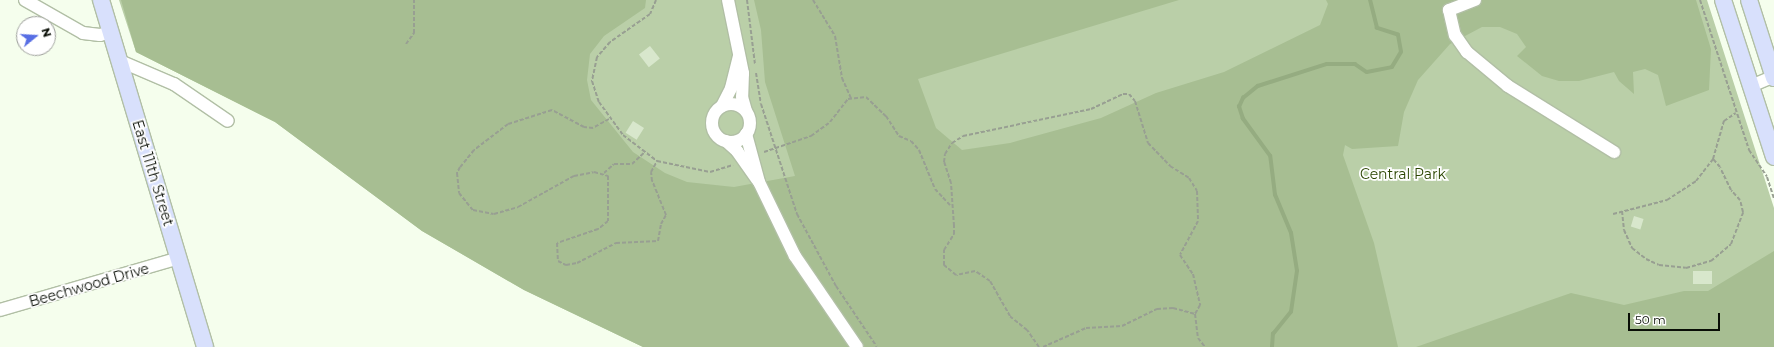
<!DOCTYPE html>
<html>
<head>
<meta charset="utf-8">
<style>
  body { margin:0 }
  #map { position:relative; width:1774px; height:347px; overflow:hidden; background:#f5feed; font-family:Montserrat,sans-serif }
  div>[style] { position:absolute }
  .green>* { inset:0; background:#bacfa8 }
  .forest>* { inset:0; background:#a7be92 }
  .stream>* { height:3.5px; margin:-1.75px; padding:0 1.75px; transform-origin:1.75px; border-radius:1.75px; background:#95ac81 }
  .building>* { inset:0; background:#d8e7cc; transform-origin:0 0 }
  .path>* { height:2px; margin-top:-1px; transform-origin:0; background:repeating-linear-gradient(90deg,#989f92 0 4px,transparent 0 6px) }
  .roads { filter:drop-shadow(1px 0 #b1bfa5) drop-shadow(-1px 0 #b1bfa5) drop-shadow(0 1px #b1bfa5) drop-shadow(0 -1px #b1bfa5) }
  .minor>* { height:12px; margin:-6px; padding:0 6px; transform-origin:6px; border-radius:6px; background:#fff }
  .minor>.ring { margin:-6px; padding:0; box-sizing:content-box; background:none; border:12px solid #fff; border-radius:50% }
  .major>* { height:16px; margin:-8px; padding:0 8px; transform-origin:8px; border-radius:8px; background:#d8e0fc }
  span { translate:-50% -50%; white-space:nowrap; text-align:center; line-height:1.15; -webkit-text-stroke:3.5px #fff; paint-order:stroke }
  .street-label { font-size:14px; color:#090e06 }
  .park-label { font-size:14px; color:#2b4602 }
  .north { position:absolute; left:16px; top:16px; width:40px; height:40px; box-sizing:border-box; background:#fff; border:1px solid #9d9f9b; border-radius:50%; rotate:72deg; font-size:11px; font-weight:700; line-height:16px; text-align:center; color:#090e06 }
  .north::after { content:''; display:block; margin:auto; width:14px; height:18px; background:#576ee4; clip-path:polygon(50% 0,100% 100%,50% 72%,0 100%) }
  .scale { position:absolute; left:1628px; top:313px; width:92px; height:18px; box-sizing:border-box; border:2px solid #090e06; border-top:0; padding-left:5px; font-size:12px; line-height:14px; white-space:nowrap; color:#090e06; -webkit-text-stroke:3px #fff; paint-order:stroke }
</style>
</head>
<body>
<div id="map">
  <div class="green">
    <div style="clip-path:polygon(119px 0,1707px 0,1774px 208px,1774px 347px,643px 347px,524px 290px,422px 231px,275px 122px,136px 52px)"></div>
  </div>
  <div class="forest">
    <div style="clip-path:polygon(121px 0,646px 0,645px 8px,604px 36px,590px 54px,587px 80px,591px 100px,633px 152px,665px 173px,687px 182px,734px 187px,795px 176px,765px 82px,761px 30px,754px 0,1179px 0,918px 79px,936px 128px,962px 150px,1010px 143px,1101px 118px,1156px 93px,1224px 72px,1320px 25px,1328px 4px,1326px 0,1696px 0,1711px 49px,1709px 90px,1666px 106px,1658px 75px,1645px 69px,1633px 72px,1634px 94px,1619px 81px,1614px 72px,1579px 81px,1559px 81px,1542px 76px,1517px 56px,1526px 47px,1517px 34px,1500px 27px,1482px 27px,1450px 44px,1418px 80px,1404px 112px,1398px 146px,1352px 149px,1345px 145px,1343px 155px,1374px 243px,1398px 347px,643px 347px,524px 290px,422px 231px,275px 122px,136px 52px)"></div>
    <div style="clip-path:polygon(1774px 251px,1774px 347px,1416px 347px,1571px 293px,1624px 305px,1684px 291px,1708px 291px)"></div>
  </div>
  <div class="stream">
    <div style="left:1272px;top:347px;width:13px;rotate:-86deg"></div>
    <div style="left:1273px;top:334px;width:28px;rotate:-51deg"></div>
    <div style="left:1291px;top:312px;width:41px;rotate:-81.7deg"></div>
    <div style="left:1297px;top:271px;width:38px;rotate:-99deg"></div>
    <div style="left:1291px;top:233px;width:41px;rotate:-112.8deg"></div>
    <div style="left:1275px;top:195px;width:39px;rotate:-97deg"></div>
    <div style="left:1270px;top:156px;width:46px;rotate:-126.1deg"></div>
    <div style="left:1243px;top:119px;width:13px;rotate:-108deg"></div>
    <div style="left:1239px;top:107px;width:10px;rotate:-66deg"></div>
    <div style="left:1243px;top:98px;width:19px;rotate:-39deg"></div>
    <div style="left:1258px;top:86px;width:72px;rotate:-17.7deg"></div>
    <div style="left:1327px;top:64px;width:28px"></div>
    <div style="left:1355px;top:64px;width:14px;rotate:34deg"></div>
    <div style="left:1367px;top:72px;width:25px;rotate:-11deg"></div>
    <div style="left:1392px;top:67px;width:17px;rotate:-59deg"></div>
    <div style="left:1401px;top:52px;width:17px;rotate:-100deg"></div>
    <div style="left:1398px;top:35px;width:22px;rotate:-162deg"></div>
    <div style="left:1377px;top:28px;width:29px;rotate:-104deg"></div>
  </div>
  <div class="building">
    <div style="left:650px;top:46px;width:16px;height:14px;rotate:52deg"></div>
    <div style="left:633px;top:121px;width:13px;height:14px;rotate:32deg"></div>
    <div style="left:1634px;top:216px;width:10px;height:11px;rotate:17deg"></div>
    <div style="left:1693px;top:271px;width:19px;height:13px"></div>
  </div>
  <div class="path">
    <div style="left:656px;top:0;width:15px;rotate:113deg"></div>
    <div style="left:650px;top:14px;width:49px;rotate:145deg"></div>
    <div style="left:610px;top:42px;width:20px;rotate:131deg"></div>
    <div style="left:597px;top:57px;width:25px;rotate:102deg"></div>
    <div style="left:592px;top:81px;width:22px;rotate:72deg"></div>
    <div style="left:599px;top:102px;width:41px;rotate:54deg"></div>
    <div style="left:623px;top:135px;width:43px;rotate:37.4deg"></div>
    <div style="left:657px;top:161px;width:54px;rotate:11.7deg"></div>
    <div style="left:710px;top:172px;width:24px;rotate:-17deg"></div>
    <div style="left:747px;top:0;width:64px;rotate:82.9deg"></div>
    <div style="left:813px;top:0;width:42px;rotate:58.6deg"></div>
    <div style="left:835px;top:36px;width:43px;rotate:80.5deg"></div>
    <div style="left:842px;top:78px;width:22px;rotate:66deg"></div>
    <div style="left:1700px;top:0;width:158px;rotate:71.9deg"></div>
    <div style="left:1749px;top:150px;width:32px;rotate:56deg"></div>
    <div style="left:1767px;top:177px;width:23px;rotate:72deg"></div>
    <div style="left:406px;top:44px;width:14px;rotate:-54deg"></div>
    <div style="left:414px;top:33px;width:33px;rotate:-90deg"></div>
    <div style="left:756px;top:73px;width:31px;rotate:81deg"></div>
    <div style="left:761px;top:104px;width:116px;rotate:71.9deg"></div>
    <div style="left:797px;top:214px;width:82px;rotate:61.6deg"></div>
    <div style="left:836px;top:286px;width:73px;rotate:56.1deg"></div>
    <div style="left:609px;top:119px;width:18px;rotate:151deg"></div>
    <div style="left:593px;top:128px;width:9px;rotate:-174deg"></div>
    <div style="left:584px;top:127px;width:36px;rotate:-152deg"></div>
    <div style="left:552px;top:110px;width:46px;rotate:162.3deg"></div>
    <div style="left:508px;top:124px;width:43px;rotate:142.6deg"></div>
    <div style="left:474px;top:150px;width:22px;rotate:129deg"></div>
    <div style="left:460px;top:167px;width:7px;rotate:117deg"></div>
    <div style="left:457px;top:173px;width:20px;rotate:84deg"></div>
    <div style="left:459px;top:193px;width:22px;rotate:51deg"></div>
    <div style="left:473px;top:210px;width:21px;rotate:11deg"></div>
    <div style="left:494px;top:214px;width:25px;rotate:-16deg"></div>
    <div style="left:518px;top:207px;width:64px;rotate:-29deg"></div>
    <div style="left:574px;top:176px;width:20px;rotate:-11deg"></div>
    <div style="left:594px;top:172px;width:15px;rotate:16deg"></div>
    <div style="left:608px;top:176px;width:45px;rotate:90deg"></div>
    <div style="left:608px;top:221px;width:13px;rotate:141deg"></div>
    <div style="left:598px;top:229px;width:43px;rotate:161.1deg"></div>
    <div style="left:557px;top:243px;width:18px;rotate:87deg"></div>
    <div style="left:558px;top:261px;width:9px;rotate:27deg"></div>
    <div style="left:566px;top:265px;width:11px;rotate:-10deg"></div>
    <div style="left:577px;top:263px;width:44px;rotate:-27.1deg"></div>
    <div style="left:616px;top:243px;width:42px;rotate:-2.7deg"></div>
    <div style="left:658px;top:241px;width:17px;rotate:-80deg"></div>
    <div style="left:661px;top:224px;width:10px;rotate:-61deg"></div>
    <div style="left:666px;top:215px;width:37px;rotate:-112deg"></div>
    <div style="left:652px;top:181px;width:9px;rotate:-96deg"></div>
    <div style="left:651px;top:172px;width:13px;rotate:-61deg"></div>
    <div style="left:764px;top:152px;width:50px;rotate:-18.8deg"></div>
    <div style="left:811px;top:136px;width:24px;rotate:-36deg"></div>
    <div style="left:830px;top:122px;width:29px;rotate:-52deg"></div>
    <div style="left:848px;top:99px;width:18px;rotate:-6deg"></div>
    <div style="left:866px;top:97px;width:28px;rotate:44deg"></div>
    <div style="left:886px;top:116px;width:24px;rotate:57deg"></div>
    <div style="left:899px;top:136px;width:13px;rotate:23deg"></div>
    <div style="left:911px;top:141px;width:12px;rotate:48deg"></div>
    <div style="left:919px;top:150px;width:42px;rotate:67.7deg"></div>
    <div style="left:935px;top:189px;width:22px;rotate:47deg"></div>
    <div style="left:604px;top:173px;width:13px;rotate:-42deg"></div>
    <div style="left:614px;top:164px;width:18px"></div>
    <div style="left:632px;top:164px;width:16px;rotate:-43deg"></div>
    <div style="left:1622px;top:211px;width:19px;rotate:84deg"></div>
    <div style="left:1624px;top:230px;width:20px;rotate:66deg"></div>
    <div style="left:1632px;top:248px;width:18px;rotate:38deg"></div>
    <div style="left:1646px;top:259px;width:14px;rotate:25deg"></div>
    <div style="left:1659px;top:265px;width:27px;rotate:6deg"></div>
    <div style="left:1686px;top:268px;width:26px;rotate:-16deg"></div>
    <div style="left:1711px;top:261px;width:26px;rotate:-40deg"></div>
    <div style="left:1731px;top:244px;width:34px;rotate:-69deg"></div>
    <div style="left:1743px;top:212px;width:12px;rotate:-104deg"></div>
    <div style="left:1740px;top:200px;width:13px;rotate:-132deg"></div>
    <div style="left:1731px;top:190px;width:25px;rotate:-116deg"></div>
    <div style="left:1720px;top:167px;width:11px;rotate:-131deg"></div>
    <div style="left:1613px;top:214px;width:56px;rotate:-14.5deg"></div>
    <div style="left:1667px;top:200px;width:35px;rotate:-33deg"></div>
    <div style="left:1696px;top:181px;width:28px;rotate:-52deg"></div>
    <div style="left:1713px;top:159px;width:40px;rotate:-74deg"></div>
    <div style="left:1724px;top:121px;width:14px;rotate:-34deg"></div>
    <div style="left:1039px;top:347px;width:21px;rotate:-125deg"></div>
    <div style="left:1027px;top:330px;width:22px;rotate:-141deg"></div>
    <div style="left:1010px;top:316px;width:40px;rotate:-119.7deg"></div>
    <div style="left:990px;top:281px;width:18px;rotate:-146deg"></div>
    <div style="left:975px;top:271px;width:19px;rotate:168deg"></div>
    <div style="left:956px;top:275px;width:16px;rotate:-140deg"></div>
    <div style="left:944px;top:265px;width:15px;rotate:-90deg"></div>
    <div style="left:944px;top:250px;width:19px;rotate:-58deg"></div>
    <div style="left:954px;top:234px;width:8px;rotate:-90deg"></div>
    <div style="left:954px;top:226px;width:43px;rotate:-94deg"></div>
    <div style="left:951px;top:183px;width:22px;rotate:-108deg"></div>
    <div style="left:944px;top:162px;width:8px;rotate:-83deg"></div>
    <div style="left:945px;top:154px;width:13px;rotate:-58deg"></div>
    <div style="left:952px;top:143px;width:13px;rotate:-32deg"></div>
    <div style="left:963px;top:136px;width:131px;rotate:-11.9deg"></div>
    <div style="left:1091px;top:109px;width:35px;rotate:-25deg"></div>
    <div style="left:1123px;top:94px;width:6px"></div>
    <div style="left:1129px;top:94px;width:9px;rotate:49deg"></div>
    <div style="left:1135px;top:101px;width:44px;rotate:72.8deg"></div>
    <div style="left:1148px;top:143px;width:32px;rotate:46deg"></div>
    <div style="left:1170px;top:166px;width:22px;rotate:32deg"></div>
    <div style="left:1189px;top:178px;width:15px;rotate:58deg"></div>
    <div style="left:1197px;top:191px;width:30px;rotate:88deg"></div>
    <div style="left:1198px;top:221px;width:38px;rotate:118deg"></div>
    <div style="left:1180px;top:255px;width:23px;rotate:56deg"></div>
    <div style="left:1193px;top:274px;width:32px;rotate:77deg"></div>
    <div style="left:1200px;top:305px;width:10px;rotate:119deg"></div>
    <div style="left:1195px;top:314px;width:24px;rotate:83deg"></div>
    <div style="left:1198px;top:338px;width:11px;rotate:52deg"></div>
    <div style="left:1043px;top:347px;width:47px;rotate:-23.8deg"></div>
    <div style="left:1086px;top:328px;width:36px;rotate:-3deg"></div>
    <div style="left:1122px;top:326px;width:39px;rotate:-26deg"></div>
    <div style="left:1157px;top:309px;width:16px;rotate:-4deg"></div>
    <div style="left:1173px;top:308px;width:23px;rotate:15deg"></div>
  </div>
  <div class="roads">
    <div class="minor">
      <div style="left:25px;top:0;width:67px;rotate:29.6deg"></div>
      <div style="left:83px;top:33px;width:17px;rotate:7deg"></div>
      <div style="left:100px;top:35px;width:11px;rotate:-15deg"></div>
      <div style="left:728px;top:0;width:75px;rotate:78.4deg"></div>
      <div style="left:743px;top:73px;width:24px;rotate:92deg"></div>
      <div style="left:742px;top:97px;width:15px;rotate:74deg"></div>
      <div style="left:1475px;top:0;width:28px;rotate:159deg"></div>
      <div style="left:1449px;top:10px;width:26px;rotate:77deg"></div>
      <div style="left:1455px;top:35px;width:21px;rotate:55deg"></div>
      <div style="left:1467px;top:52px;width:53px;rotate:39.7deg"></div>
      <div style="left:1508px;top:86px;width:125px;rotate:31.9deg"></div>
      <div style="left:120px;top:61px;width:59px;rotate:23.1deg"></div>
      <div style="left:174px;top:84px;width:65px;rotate:34.4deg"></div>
      <div style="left:1751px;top:86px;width:25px;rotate:-23deg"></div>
      <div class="ring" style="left:712px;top:104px;width:26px;height:26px"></div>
      <div style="left:722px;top:106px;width:20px;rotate:-63deg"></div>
      <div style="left:731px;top:88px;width:32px;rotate:-76deg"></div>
      <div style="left:746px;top:134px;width:50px;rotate:74.8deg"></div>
      <div style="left:759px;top:182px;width:82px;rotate:64.1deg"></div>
      <div style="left:795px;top:256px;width:110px;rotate:55.7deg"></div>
      <div style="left:726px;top:141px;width:15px;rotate:42deg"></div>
      <div style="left:737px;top:151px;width:35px;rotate:55deg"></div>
      <div style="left:0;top:310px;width:186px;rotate:-16.2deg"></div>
    </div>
    <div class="major">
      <div style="left:101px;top:0;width:362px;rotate:73.3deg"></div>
      <div style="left:1723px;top:0;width:165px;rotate:72deg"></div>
      <div style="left:1749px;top:0;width:82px;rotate:72.2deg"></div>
    </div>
  </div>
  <div class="street-label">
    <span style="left:153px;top:173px;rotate:73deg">East 111th Street</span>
    <span style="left:89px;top:285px;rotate:-16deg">Beechwood Drive</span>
  </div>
  <div class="park-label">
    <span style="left:1403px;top:174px">Central Park</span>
  </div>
  <div class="north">N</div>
  <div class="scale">50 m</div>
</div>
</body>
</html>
